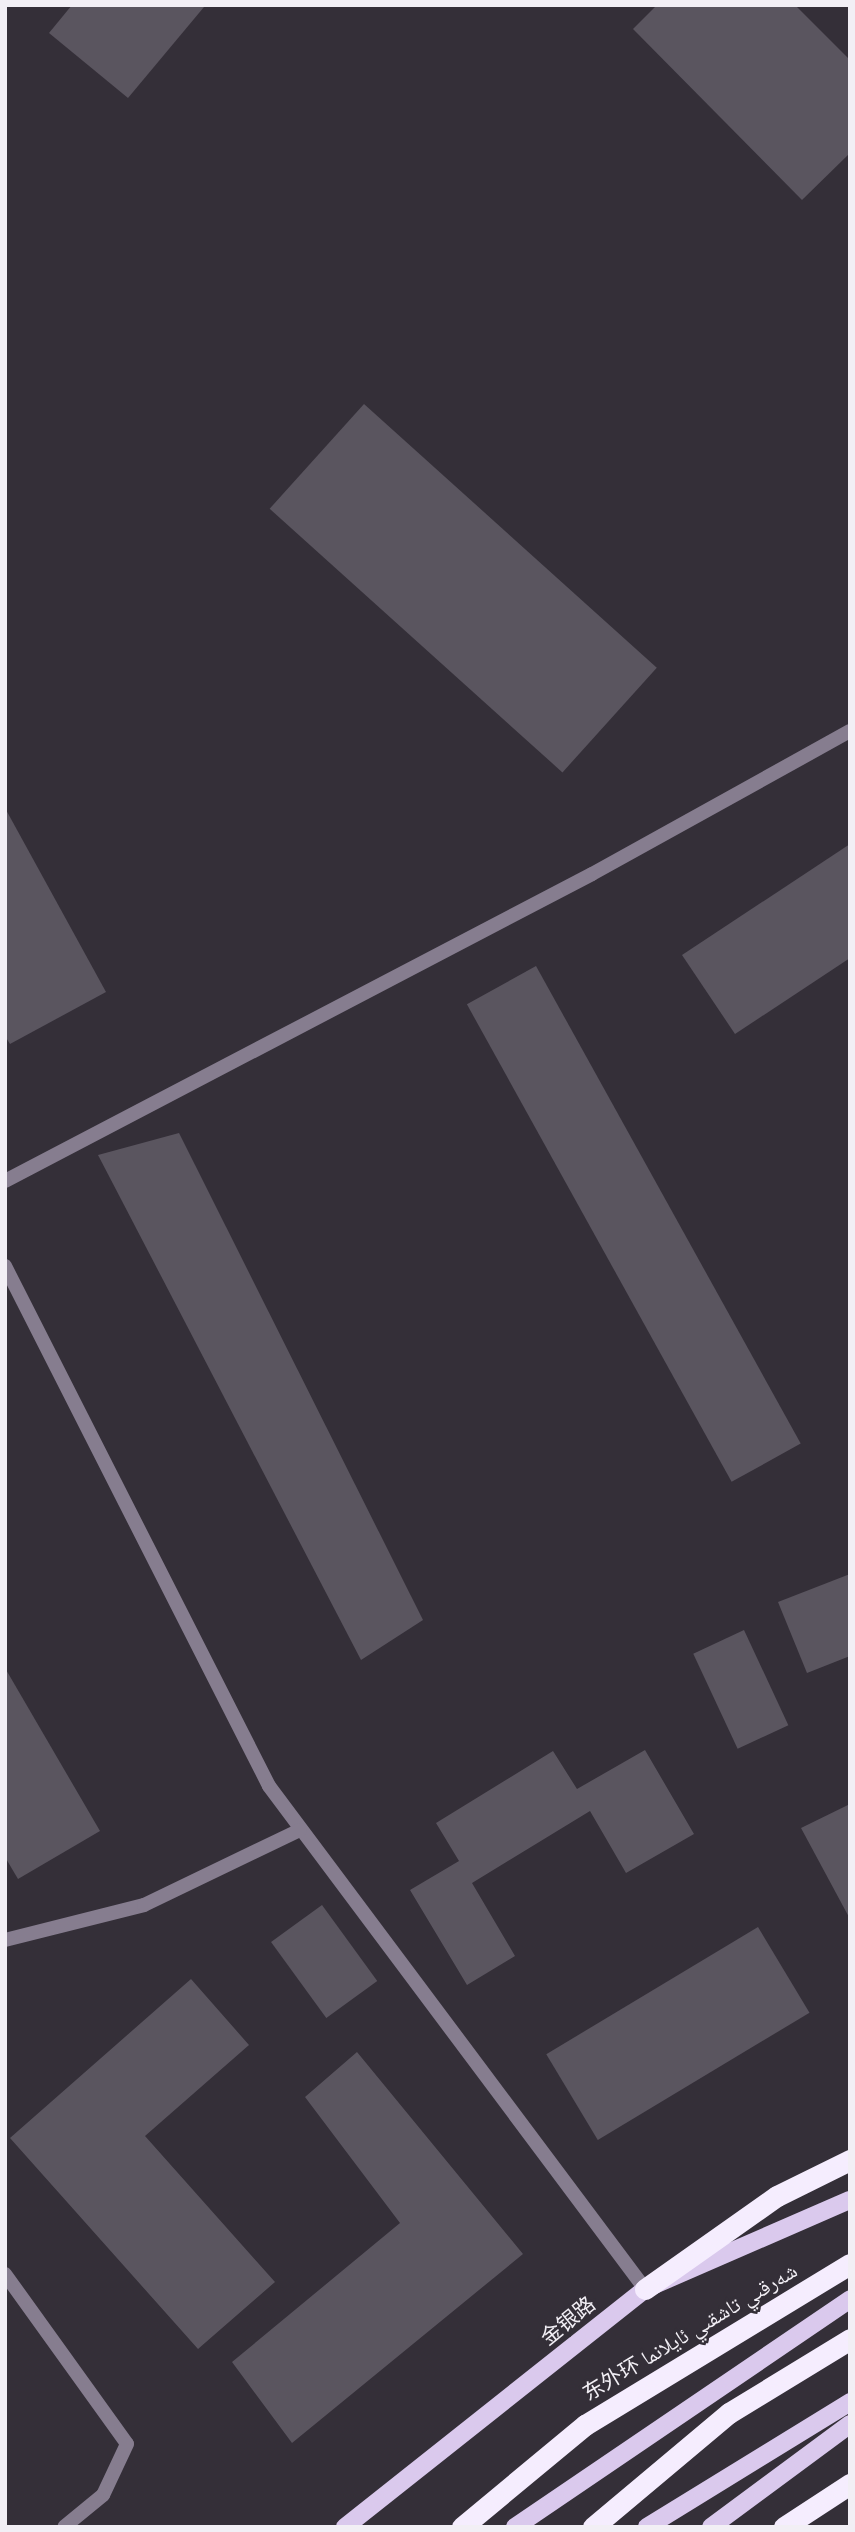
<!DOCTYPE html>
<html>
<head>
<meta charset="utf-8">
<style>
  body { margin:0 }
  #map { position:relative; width:855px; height:2532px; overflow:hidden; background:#342f38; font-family:Raleway,"Noto Naskh Arabic","Noto Sans SC",sans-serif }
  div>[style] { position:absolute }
  .building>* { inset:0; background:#5a555f; transform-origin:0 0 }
  .lane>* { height:14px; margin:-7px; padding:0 7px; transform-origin:7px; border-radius:7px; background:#867d8f }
  .street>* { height:14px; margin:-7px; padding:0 7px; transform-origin:7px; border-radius:7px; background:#867d8f }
  .primary>* { height:18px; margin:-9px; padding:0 9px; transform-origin:9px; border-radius:9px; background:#dac9ed }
  .highway>* { height:21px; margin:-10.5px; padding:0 10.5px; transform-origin:10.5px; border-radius:10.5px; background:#f5edfe }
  span { translate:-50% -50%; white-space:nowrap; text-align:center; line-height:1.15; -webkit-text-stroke:5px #342f38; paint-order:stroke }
  .street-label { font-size:21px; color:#f2eff5 }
  .frame { position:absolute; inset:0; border:7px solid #f2eff5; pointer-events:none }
</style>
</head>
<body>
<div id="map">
  <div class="building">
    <div style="clip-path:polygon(72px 5px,202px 5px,204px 7px,128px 98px,49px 33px)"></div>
    <div style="clip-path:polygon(657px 5px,795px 5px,850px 60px,850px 153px,802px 200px,633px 29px)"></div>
    <div style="left:364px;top:404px;width:394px;height:141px;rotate:42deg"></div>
    <div style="clip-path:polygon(5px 808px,106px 992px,10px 1044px,5px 1036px)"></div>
    <div style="clip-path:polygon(850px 844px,850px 958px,735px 1034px,682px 955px)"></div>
    <div style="left:536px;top:966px;width:546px;height:79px;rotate:61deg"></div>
    <div style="clip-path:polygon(179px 1133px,423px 1620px,361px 1660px,98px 1155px)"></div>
    <div style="clip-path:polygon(850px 1574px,850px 1656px,807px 1673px,778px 1602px)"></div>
    <div style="left:744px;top:1630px;width:105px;height:56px;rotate:65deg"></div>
    <div style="clip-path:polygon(5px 1668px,100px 1831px,18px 1879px,5px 1857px)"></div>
    <div style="clip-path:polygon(645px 1750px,694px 1834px,626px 1873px,590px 1811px,472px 1883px,515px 1956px,467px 1985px,410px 1890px,459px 1861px,436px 1823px,553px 1751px,577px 1789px)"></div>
    <div style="clip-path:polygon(850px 1804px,850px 1919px,801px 1828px)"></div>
    <div style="left:322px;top:1905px;width:94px;height:63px;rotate:54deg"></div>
    <div style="left:758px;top:1927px;width:100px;height:247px;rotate:59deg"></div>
    <div style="clip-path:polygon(191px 1979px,249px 2045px,145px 2136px,275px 2282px,198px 2349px,10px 2138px)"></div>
    <div style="clip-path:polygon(357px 2052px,523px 2254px,292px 2443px,232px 2362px,400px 2223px,305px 2097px)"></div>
  </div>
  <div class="lane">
    <div style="left:5px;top:2274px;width:209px;rotate:54.3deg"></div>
    <div style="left:127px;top:2444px;width:56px;rotate:115.2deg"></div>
    <div style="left:103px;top:2495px;width:50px;rotate:140.6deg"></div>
  </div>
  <div class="street">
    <div style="left:5px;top:1181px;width:662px;rotate:-27.61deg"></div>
    <div style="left:592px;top:874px;width:295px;rotate:-29deg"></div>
    <div style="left:5px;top:1266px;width:583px;rotate:63.08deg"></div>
    <div style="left:269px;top:1786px;width:628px;rotate:53.22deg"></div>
    <div style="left:5px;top:1940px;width:143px;rotate:-14.1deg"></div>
    <div style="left:144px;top:1905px;width:173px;rotate:-25.7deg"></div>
  </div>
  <div class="primary">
    <div style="left:345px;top:2527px;width:383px;rotate:-38.4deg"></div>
    <div style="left:645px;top:2289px;width:223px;rotate:-23.5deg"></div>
    <div style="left:515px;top:2527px;width:405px;rotate:-34.2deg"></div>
    <div style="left:647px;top:2527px;width:238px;rotate:-31.6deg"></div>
    <div style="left:711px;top:2527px;width:173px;rotate:-36.5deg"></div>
  </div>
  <div class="highway">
    <div style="left:645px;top:2289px;width:161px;rotate:-35.2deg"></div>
    <div style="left:777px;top:2196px;width:81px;rotate:-26.3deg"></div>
    <div style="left:462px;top:2527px;width:160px;rotate:-39.7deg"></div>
    <div style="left:585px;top:2425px;width:310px;rotate:-31.3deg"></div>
    <div style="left:593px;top:2527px;width:177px;rotate:-40deg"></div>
    <div style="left:729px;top:2413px;width:142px;rotate:-31.4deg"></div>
    <div style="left:784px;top:2527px;width:79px;rotate:-33.1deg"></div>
  </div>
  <div class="street-label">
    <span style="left:568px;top:2321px;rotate:-39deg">金银路</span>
    <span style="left:690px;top:2332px;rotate:-31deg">东外环 شەرقىي تاشقىي ئايلانما</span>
  </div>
  <div class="frame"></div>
</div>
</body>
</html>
